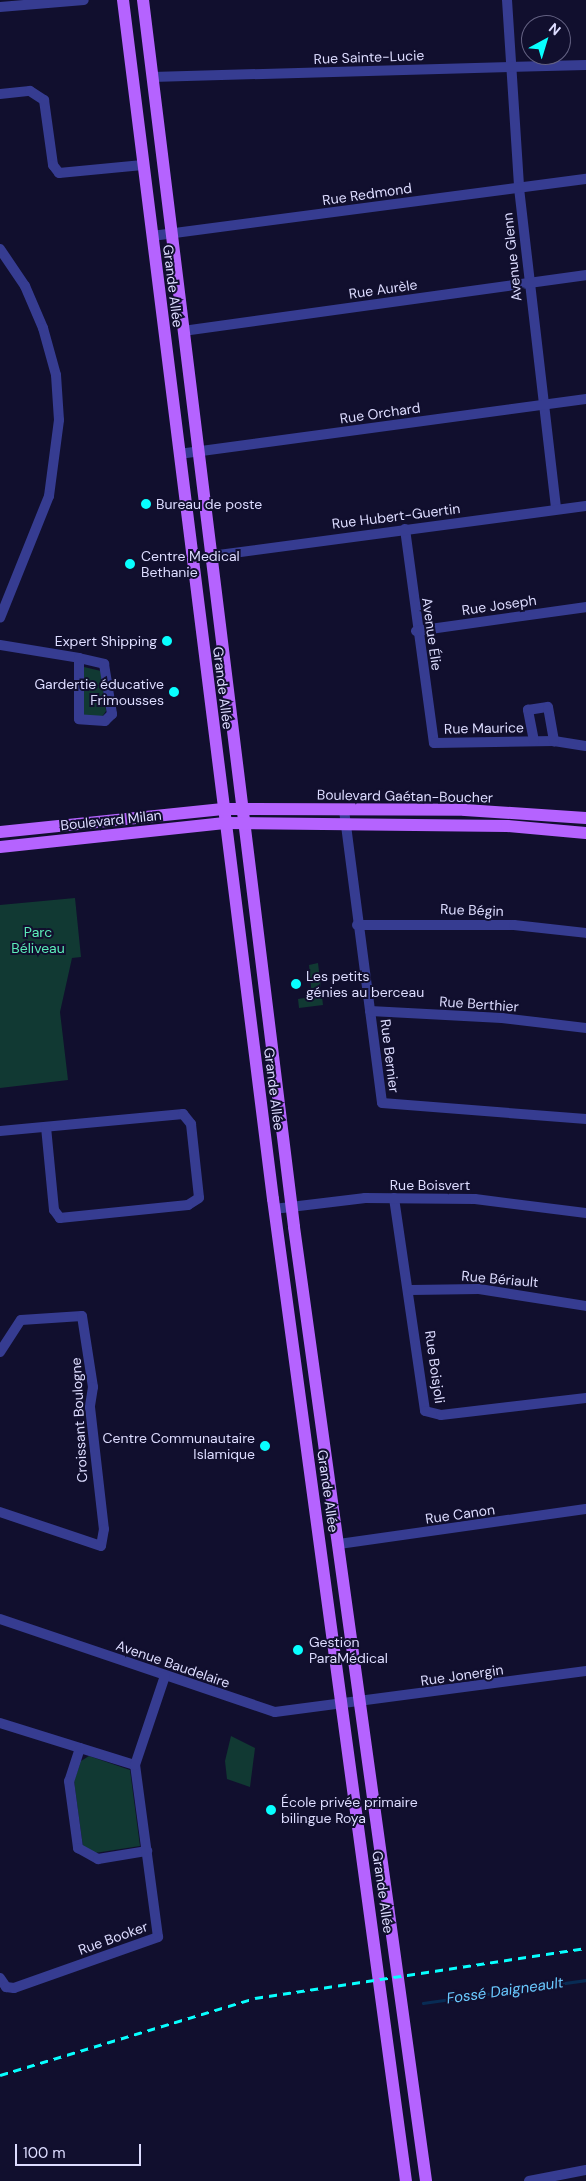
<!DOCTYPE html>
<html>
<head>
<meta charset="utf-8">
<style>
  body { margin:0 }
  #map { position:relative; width:586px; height:2181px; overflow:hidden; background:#110f2e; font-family:"DM Sans",sans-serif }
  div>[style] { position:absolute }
  .green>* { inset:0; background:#113933 }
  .stream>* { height:2.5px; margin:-1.25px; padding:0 1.25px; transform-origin:1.25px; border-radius:1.25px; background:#082b54 }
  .minor>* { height:10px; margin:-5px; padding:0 5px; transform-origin:5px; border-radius:5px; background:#363c91 }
  .major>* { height:12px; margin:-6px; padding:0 6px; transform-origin:6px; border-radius:6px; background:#b563ff }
  .rail>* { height:2.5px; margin-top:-1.25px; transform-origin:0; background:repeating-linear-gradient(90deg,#08ffff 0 8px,transparent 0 14px) }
  .dots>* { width:14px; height:14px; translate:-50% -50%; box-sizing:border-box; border:2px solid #110f2e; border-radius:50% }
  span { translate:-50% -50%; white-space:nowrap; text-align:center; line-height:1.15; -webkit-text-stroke:4px #110f2e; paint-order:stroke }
  .street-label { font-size:14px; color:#dddcff }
  .poi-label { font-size:14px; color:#dddcff }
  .left { translate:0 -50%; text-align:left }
  .right { translate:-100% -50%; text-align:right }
  .park-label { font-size:14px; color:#5cecb9 }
  .water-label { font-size:15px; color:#6ac9ff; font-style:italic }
  .north { position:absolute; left:521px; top:15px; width:50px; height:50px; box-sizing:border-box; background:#110f2e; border:1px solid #636182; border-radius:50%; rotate:39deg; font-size:14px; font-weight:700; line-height:20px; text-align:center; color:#dddcff }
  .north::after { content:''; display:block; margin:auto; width:18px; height:22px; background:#08ffff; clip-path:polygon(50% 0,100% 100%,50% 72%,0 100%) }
  .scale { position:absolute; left:15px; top:2144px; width:126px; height:22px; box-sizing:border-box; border:2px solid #dddcff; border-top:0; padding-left:6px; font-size:15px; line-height:18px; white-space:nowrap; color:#dddcff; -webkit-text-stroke:4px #110f2e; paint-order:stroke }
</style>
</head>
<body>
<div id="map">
  <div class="green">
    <div style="clip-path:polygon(84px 667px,101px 671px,106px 711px,102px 717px,86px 717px,79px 710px)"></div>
    <div style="clip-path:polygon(75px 898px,81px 957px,72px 958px,60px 1012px,68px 1080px,0 1088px,0 905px)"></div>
    <div style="clip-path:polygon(318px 963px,323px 1005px,299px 1008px,298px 999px,312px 997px,309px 965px)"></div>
    <div style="clip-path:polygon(231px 1736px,255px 1748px,250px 1787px,227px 1779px,225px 1761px)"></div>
    <div style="clip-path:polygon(89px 1756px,130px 1770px,140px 1846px,95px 1853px,83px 1847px,74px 1781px,81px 1761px)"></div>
  </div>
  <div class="stream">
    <div style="left:423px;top:2003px;width:165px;rotate:-8deg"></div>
  </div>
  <div class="minor">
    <div style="left:507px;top:0;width:188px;rotate:86.3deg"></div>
    <div style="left:519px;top:188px;width:323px;rotate:83.4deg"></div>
    <div style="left:0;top:7px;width:84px;rotate:-4.8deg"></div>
    <div style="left:152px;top:77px;width:434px;rotate:-1.6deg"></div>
    <div style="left:0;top:94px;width:30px;rotate:-6deg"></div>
    <div style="left:30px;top:91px;width:17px;rotate:33deg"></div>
    <div style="left:44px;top:100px;width:66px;rotate:82.1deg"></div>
    <div style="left:53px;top:165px;width:10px;rotate:53deg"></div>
    <div style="left:59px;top:173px;width:84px;rotate:-5.4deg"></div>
    <div style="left:152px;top:236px;width:438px;rotate:-7.5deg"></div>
    <div style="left:0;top:249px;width:45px;rotate:56deg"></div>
    <div style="left:25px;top:286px;width:46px;rotate:66.8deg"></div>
    <div style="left:43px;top:328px;width:49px;rotate:74.5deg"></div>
    <div style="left:56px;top:375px;width:45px;rotate:86.2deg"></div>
    <div style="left:59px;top:420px;width:77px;rotate:97.5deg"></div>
    <div style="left:49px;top:496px;width:131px;rotate:111.9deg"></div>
    <div style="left:183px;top:331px;width:407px;rotate:-7.9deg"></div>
    <div style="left:179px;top:454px;width:411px;rotate:-7.7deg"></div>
    <div style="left:405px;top:529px;width:216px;rotate:82.3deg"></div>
    <div style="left:434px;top:743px;width:120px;rotate:-1deg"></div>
    <div style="left:554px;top:741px;width:32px;rotate:9deg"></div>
    <div style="left:211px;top:556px;width:378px;rotate:-7.6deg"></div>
    <div style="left:416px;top:631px;width:172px;rotate:-8deg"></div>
    <div style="left:0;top:645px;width:80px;rotate:9.3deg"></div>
    <div style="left:79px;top:658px;width:26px;rotate:13deg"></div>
    <div style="left:104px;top:664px;width:51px;rotate:80.9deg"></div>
    <div style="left:112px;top:714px;width:10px;rotate:135deg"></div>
    <div style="left:105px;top:721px;width:26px;rotate:-176deg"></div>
    <div style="left:79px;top:719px;width:61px;rotate:-90deg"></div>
    <div style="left:534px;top:741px;width:32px;rotate:-101deg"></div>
    <div style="left:528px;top:710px;width:20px;rotate:-9deg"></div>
    <div style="left:548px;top:707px;width:35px;rotate:80deg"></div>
    <div style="left:344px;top:810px;width:295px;rotate:82.6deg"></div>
    <div style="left:382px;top:1103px;width:205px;rotate:4.5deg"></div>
    <div style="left:357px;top:925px;width:157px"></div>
    <div style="left:514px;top:925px;width:72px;rotate:6.3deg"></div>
    <div style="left:370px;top:1011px;width:132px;rotate:3deg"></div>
    <div style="left:502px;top:1018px;width:85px;rotate:6.8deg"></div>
    <div style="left:0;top:1131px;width:184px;rotate:-5.3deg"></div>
    <div style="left:183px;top:1114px;width:13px;rotate:51deg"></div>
    <div style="left:191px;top:1124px;width:74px;rotate:83.8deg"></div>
    <div style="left:199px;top:1198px;width:13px;rotate:148deg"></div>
    <div style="left:188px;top:1205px;width:129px;rotate:174.2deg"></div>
    <div style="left:60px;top:1218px;width:10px;rotate:-127deg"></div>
    <div style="left:54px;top:1210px;width:83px;rotate:-95.5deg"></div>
    <div style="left:394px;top:1198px;width:215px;rotate:81.7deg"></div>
    <div style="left:425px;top:1411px;width:16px;rotate:14deg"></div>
    <div style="left:441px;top:1415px;width:146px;rotate:-6.7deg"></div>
    <div style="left:274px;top:1209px;width:92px;rotate:-6.9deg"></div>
    <div style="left:365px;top:1198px;width:110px;rotate:0.5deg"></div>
    <div style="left:475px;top:1199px;width:112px;rotate:7.2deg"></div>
    <div style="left:411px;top:1290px;width:68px;rotate:-0.8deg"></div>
    <div style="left:479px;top:1289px;width:108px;rotate:9deg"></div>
    <div style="left:0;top:1352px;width:38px;rotate:-57deg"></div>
    <div style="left:21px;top:1320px;width:61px;rotate:-3.8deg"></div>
    <div style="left:82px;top:1316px;width:72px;rotate:81.2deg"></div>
    <div style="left:93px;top:1387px;width:20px;rotate:99deg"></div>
    <div style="left:90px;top:1407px;width:123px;rotate:83.5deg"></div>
    <div style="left:104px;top:1529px;width:17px;rotate:100deg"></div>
    <div style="left:101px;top:1546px;width:107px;rotate:-161.4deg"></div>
    <div style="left:339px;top:1544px;width:249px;rotate:-8.1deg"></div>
    <div style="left:0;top:1619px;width:290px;rotate:18.7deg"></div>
    <div style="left:275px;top:1712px;width:314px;rotate:-7.5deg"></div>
    <div style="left:0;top:1723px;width:141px;rotate:17.3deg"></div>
    <div style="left:80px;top:1748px;width:35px;rotate:108deg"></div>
    <div style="left:69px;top:1781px;width:68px;rotate:82.3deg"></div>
    <div style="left:78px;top:1848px;width:23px;rotate:29deg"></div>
    <div style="left:98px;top:1859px;width:50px;rotate:-9.3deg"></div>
    <div style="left:0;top:1978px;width:11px;rotate:56deg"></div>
    <div style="left:6px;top:1987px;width:8px;rotate:7deg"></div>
    <div style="left:14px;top:1988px;width:153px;rotate:-19.5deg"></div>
    <div style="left:158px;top:1937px;width:174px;rotate:-97.6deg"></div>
    <div style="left:135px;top:1765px;width:94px;rotate:-71.4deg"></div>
    <div style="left:529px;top:2181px;width:58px;rotate:-10.9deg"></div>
  </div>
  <div class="major">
    <div style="left:123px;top:0;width:1208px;rotate:82.87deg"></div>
    <div style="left:273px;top:1199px;width:991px;rotate:82.29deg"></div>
    <div style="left:143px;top:0;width:1236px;rotate:82.98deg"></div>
    <div style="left:294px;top:1227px;width:963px;rotate:82.12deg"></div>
    <div style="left:0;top:832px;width:224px;rotate:-5.9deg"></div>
    <div style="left:223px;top:809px;width:242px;rotate:0.2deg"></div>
    <div style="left:465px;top:810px;width:121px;rotate:3.8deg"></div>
    <div style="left:0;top:847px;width:226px;rotate:-6.1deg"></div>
    <div style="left:225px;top:823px;width:282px;rotate:0.6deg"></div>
    <div style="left:507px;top:826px;width:79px;rotate:5.1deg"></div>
  </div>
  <div class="rail">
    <div style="left:0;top:2075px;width:266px;rotate:-16.8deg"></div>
    <div style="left:255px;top:1998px;width:335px;rotate:-8.6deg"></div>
  </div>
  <div class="dots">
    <div style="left:146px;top:504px;background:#08ffff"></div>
    <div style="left:130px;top:564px;background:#08ffff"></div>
    <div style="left:167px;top:641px;background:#08ffff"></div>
    <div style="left:174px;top:692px;background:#08ffff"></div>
    <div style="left:296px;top:984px;background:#08ffff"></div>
    <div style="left:265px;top:1446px;background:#08ffff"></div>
    <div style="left:298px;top:1650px;background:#08ffff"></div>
    <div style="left:271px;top:1810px;background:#08ffff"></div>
  </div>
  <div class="street-label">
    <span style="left:369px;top:57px;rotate:-2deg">Rue Sainte-Lucie</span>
    <span style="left:367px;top:194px;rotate:-8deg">Rue Redmond</span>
    <span style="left:512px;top:257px;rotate:-96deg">Avenue Glenn</span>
    <span style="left:173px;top:286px;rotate:83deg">Grande Allée</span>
    <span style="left:383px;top:289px;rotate:-8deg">Rue Aurèle</span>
    <span style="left:380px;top:413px;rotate:-8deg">Rue Orchard</span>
    <span style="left:396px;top:516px;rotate:-7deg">Rue Hubert-Guertin</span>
    <span style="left:499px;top:605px;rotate:-8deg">Rue Joseph</span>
    <span style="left:432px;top:634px;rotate:82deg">Avenue Élie</span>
    <span style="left:223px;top:688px;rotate:83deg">Grande Allée</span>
    <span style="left:484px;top:728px;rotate:-1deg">Rue Maurice</span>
    <span style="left:405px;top:796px;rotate:1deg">Boulevard Gaétan-Boucher</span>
    <span style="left:111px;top:820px;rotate:-6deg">Boulevard Milan</span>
    <span style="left:472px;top:910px;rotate:2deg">Rue Bégin</span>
    <span style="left:479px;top:1004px;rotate:4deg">Rue Berthier</span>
    <span style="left:390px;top:1056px;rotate:83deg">Rue Bernier</span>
    <span style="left:274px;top:1089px;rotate:83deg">Grande Allée</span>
    <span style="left:430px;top:1185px">Rue Boisvert</span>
    <span style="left:500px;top:1279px;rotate:5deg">Rue Bériault</span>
    <span style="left:435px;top:1367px;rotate:82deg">Rue Boisjoli</span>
    <span style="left:79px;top:1420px;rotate:-93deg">Croissant Boulogne</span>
    <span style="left:328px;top:1491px;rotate:82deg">Grande Allée</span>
    <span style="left:460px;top:1514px;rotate:-8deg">Rue Canon</span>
    <span style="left:173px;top:1664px;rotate:19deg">Avenue Baudelaire</span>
    <span style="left:462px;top:1675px;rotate:-8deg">Rue Jonergin</span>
    <span style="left:383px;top:1892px;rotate:82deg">Grande Allée</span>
    <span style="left:113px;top:1938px;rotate:-20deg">Rue Booker</span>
  </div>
  <div class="poi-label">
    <span class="left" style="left:156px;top:504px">Bureau de poste</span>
    <span class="left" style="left:141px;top:564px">Centre Medical<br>Bethanie</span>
    <span class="right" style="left:157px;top:641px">Expert Shipping</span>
    <span class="right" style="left:164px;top:692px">Gardertie éducative<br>Frimousses</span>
    <span class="left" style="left:306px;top:984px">Les petits<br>génies au berceau</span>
    <span class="right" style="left:255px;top:1446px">Centre Communautaire<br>Islamique</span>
    <span class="left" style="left:309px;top:1650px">Gestion<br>ParaMédical</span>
    <span class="left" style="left:281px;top:1810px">École privée primaire<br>bilingue Roya</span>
  </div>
  <div class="park-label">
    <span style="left:38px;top:940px">Parc<br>Béliveau</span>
  </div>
  <div class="water-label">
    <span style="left:505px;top:1991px;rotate:-8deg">Fossé Daigneault</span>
  </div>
  <div class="north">N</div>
  <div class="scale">100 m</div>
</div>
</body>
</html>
